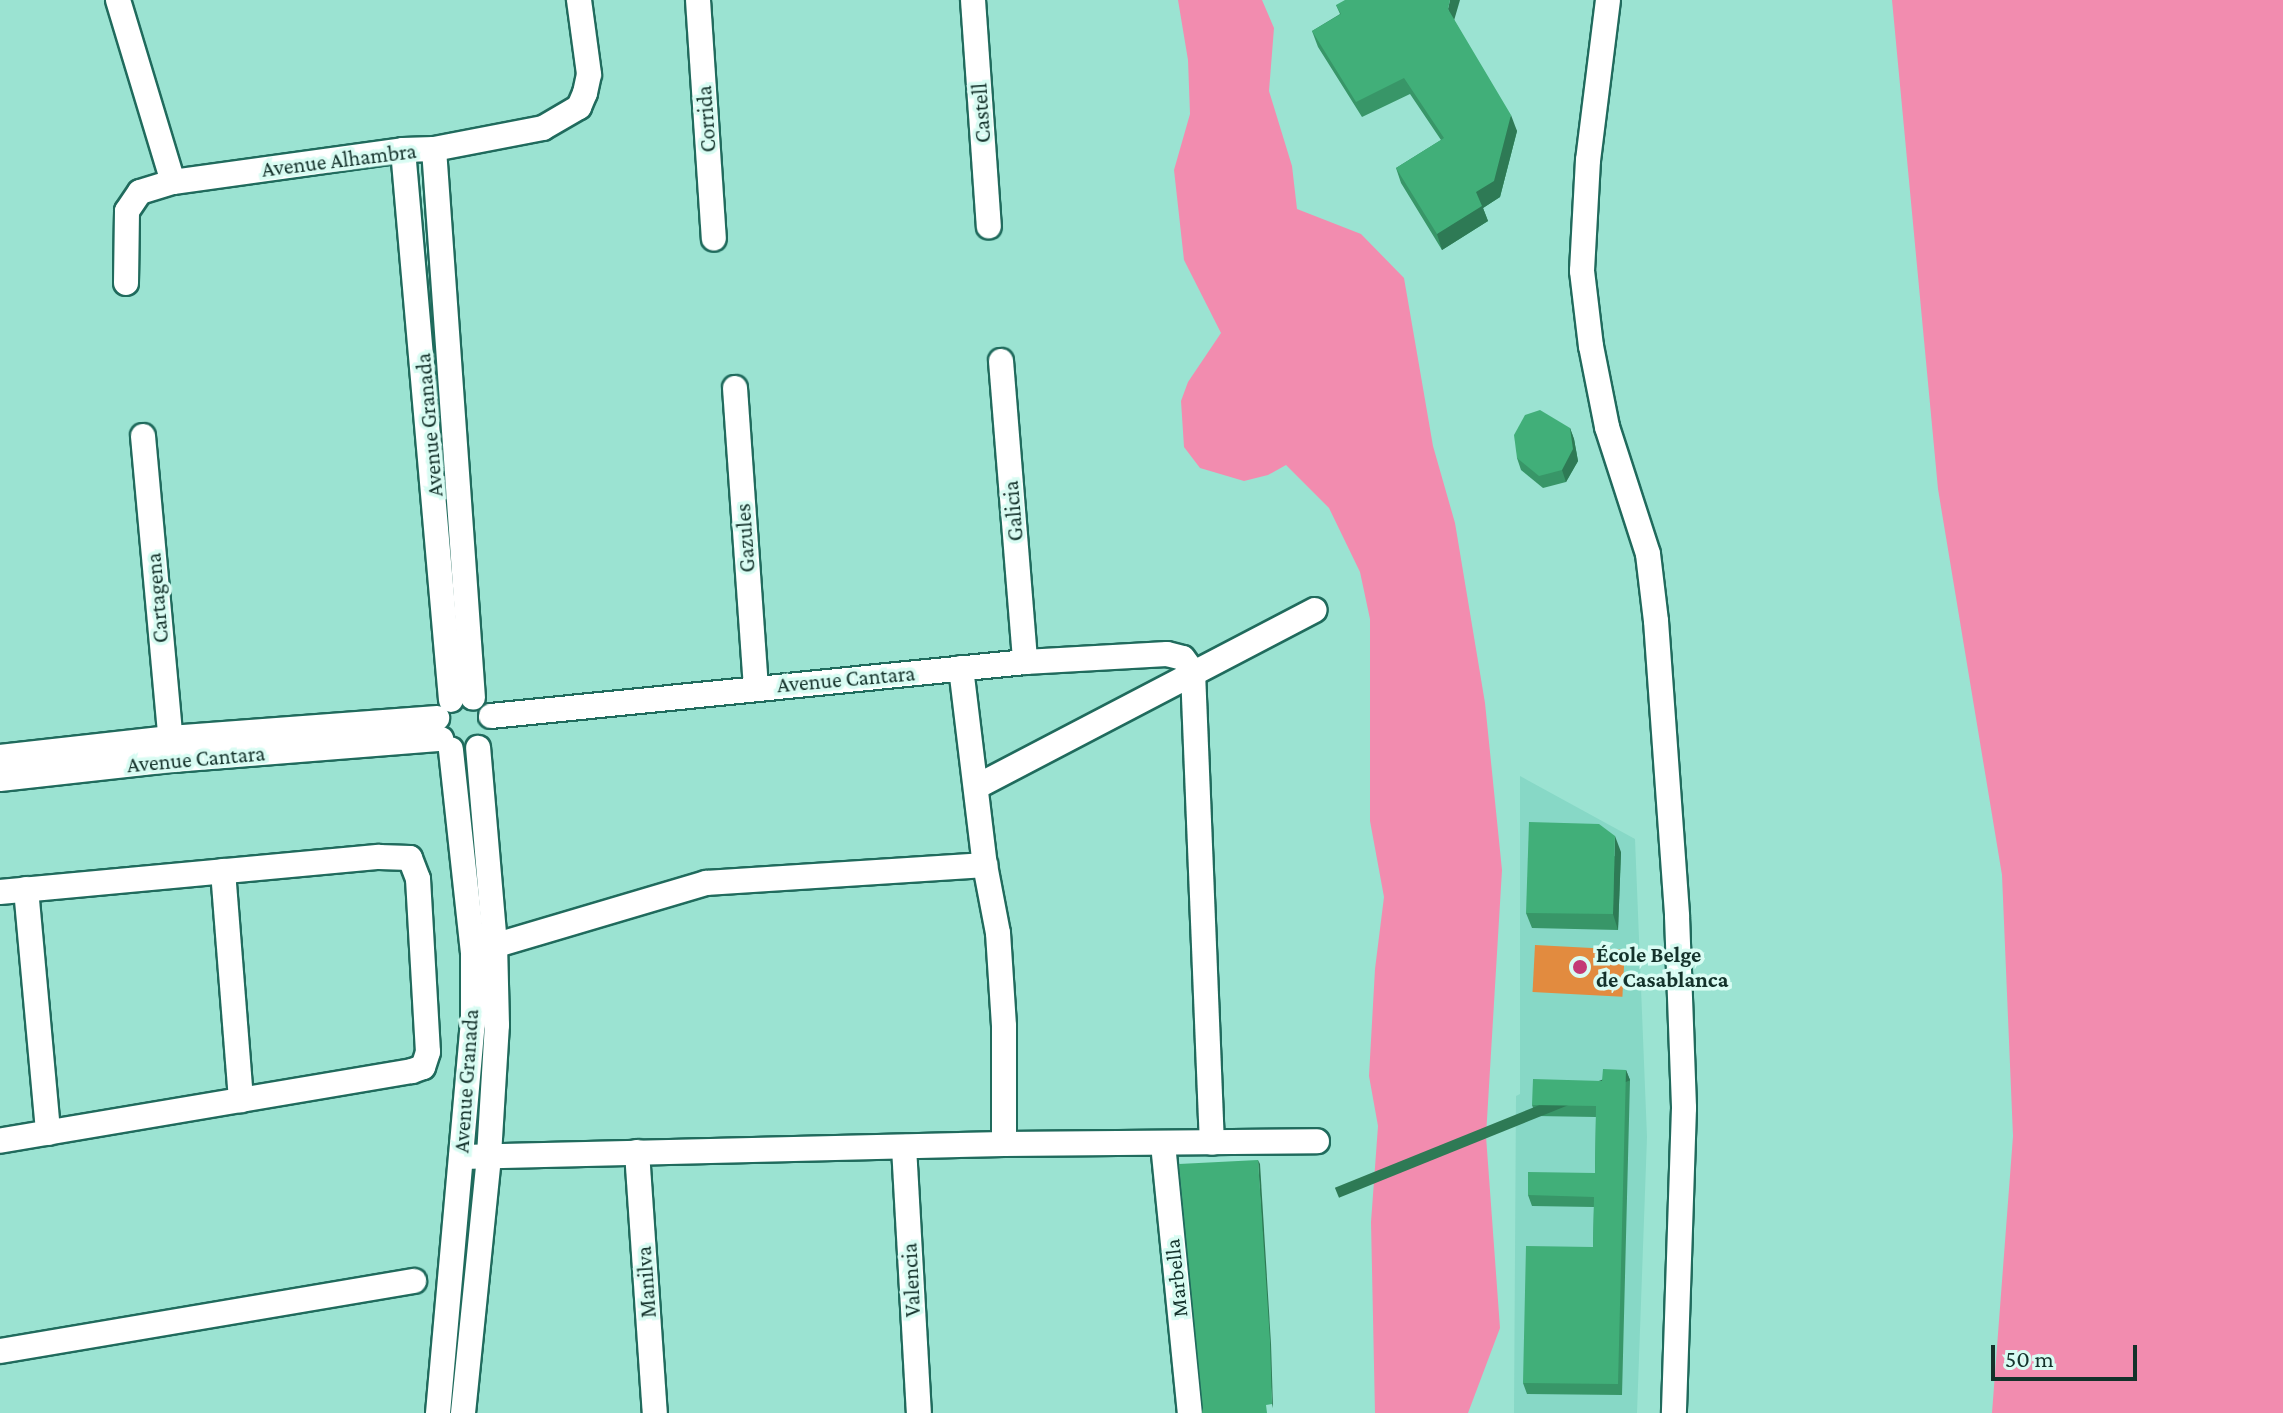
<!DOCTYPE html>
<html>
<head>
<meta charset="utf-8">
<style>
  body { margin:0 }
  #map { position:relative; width:2283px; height:1413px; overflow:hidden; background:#9be3d2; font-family:"Crimson Pro",serif }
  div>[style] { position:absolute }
  .built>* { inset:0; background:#87d8c6 }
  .green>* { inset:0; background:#e28b3f; transform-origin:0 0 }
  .water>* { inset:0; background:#f28caf }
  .roads { filter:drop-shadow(2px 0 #206b5d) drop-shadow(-2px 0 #206b5d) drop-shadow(0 2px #206b5d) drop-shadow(0 -2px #206b5d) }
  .minor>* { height:24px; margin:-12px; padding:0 12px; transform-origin:12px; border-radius:12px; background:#fff }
  .wall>* { inset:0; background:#389668 }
  .shaded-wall>* { inset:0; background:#2e7a55; transform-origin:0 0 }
  .building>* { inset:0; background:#41af79 }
  .dots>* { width:22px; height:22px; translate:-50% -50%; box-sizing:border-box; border:4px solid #d9fcf3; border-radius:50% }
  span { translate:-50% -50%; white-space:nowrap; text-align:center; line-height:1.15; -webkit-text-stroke:7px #d9fcf3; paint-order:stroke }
  .street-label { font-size:22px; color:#14322b }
  .poi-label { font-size:22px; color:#14322b; font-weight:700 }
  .left { translate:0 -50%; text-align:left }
  .scale { position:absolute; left:1991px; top:1345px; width:146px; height:36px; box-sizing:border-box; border:4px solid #14322b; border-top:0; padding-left:10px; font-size:24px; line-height:28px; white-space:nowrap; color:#14322b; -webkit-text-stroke:6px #d9fcf3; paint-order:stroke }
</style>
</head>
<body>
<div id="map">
  <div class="built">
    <div style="clip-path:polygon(1520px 776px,1635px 839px,1647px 1137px,1637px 1413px,1514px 1413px,1516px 1096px,1520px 1094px)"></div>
  </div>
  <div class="green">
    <div style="left:1535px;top:945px;width:90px;height:47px;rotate:3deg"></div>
  </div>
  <div class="water">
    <div style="clip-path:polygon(1178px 0,1262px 0,1274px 28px,1269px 91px,1292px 166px,1297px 209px,1361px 234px,1404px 278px,1433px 446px,1455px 523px,1485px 703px,1502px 870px,1486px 1136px,1500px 1328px,1468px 1413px,1375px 1413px,1371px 1222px,1378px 1126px,1369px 1076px,1375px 969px,1384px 897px,1370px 821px,1370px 619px,1360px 572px,1329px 508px,1286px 465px,1268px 475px,1244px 481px,1200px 468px,1184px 447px,1181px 401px,1188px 382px,1221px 333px,1184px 260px,1174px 170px,1190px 114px,1188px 60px)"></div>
    <div style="clip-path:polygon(1892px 0,2283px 0,2283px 1413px,1992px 1413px,2013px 1136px,2002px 875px,1938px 489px)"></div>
  </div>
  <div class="roads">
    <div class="minor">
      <div style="left:118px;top:0;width:190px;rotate:73.2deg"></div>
      <div style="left:173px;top:182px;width:232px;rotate:-7.9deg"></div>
      <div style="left:403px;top:150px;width:31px;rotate:-2deg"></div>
      <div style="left:434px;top:149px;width:111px;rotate:-10.9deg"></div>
      <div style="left:543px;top:128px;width:42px;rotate:-30.3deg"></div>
      <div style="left:579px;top:107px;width:15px;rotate:-67deg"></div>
      <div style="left:585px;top:93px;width:19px;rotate:-78deg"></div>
      <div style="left:589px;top:74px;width:75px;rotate:-97.7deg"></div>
      <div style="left:698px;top:0;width:239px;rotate:86.2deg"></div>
      <div style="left:973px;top:0;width:227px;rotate:86deg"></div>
      <div style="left:1608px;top:0;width:161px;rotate:97.1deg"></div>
      <div style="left:1588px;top:160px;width:111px;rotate:93.1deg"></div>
      <div style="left:1582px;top:271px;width:76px;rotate:83.2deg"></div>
      <div style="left:1591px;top:346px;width:83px;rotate:78.8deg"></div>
      <div style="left:1607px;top:427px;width:133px;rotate:72.1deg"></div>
      <div style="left:1648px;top:554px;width:67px;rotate:83.2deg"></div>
      <div style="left:1656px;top:621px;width:296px;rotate:85.9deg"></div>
      <div style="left:1677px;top:916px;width:192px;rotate:87.9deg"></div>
      <div style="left:1684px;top:1108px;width:305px;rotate:91.9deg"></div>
      <div style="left:434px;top:149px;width:550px;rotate:85.94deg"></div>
      <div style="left:403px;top:150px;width:552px;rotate:85.01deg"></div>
      <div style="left:126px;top:283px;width:72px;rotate:-89.2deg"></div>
      <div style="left:127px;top:211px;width:23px;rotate:-56deg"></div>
      <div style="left:140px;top:192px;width:34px;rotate:-17deg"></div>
      <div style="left:1001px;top:361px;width:302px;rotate:85.4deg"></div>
      <div style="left:735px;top:388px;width:300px;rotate:86deg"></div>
      <div style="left:143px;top:436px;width:318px;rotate:84.8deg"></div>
      <div style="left:961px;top:668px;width:198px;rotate:83.1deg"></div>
      <div style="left:985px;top:865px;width:69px;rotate:79.2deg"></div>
      <div style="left:998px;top:933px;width:93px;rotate:86.3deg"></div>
      <div style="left:1004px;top:1026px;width:118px;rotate:90deg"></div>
      <div style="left:1193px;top:672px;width:471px;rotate:87.7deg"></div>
      <div style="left:491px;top:716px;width:537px;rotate:-5.77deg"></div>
      <div style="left:1025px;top:662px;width:142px;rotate:-3.2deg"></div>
      <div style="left:1167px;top:654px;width:16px;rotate:14deg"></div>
      <div style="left:1183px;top:658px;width:17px;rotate:54deg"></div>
      <div style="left:0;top:757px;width:171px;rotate:-6.4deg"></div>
      <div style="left:170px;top:738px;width:268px;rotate:-4.3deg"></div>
      <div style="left:0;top:779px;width:174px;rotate:-6.3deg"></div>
      <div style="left:173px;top:760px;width:269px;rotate:-4.5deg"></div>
      <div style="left:976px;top:787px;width:382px;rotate:-27.6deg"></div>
      <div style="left:223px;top:871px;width:230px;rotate:85.5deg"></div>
      <div style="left:26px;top:889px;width:245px;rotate:84.8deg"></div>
      <div style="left:0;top:892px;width:381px;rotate:-5.3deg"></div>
      <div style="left:379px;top:857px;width:31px;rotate:2deg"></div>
      <div style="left:410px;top:858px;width:22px;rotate:69deg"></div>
      <div style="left:418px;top:879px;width:173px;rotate:86.7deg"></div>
      <div style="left:428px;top:1052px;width:16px;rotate:108deg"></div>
      <div style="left:423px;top:1067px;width:12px;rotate:160deg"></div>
      <div style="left:412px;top:1071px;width:418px;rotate:170.4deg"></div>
      <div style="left:483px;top:949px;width:233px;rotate:-16.5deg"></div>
      <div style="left:706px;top:883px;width:280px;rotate:-3.7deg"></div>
      <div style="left:1163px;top:1144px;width:270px;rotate:84.3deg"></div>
      <div style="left:904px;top:1147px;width:266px;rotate:86.8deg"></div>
      <div style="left:637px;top:1152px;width:262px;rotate:86.1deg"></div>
      <div style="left:461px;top:1157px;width:543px;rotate:-1.37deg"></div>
      <div style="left:1004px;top:1144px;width:313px;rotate:-0.5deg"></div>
      <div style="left:0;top:1351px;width:420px;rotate:-9.6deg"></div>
      <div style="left:438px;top:1413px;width:391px;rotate:-84.9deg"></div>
      <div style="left:473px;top:1024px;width:71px;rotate:-90deg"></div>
      <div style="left:473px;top:953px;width:205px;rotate:-96.2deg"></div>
      <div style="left:463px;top:1413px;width:259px;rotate:-84.2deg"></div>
      <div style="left:489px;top:1155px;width:130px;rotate:-86.5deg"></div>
      <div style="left:497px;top:1025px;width:80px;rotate:-91.4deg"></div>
      <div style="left:495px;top:945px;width:198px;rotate:-94.9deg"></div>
    </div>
  </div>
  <div class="wall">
    <div style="clip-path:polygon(1336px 5px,1454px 20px,1517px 131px,1500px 197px,1483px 208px,1488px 221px,1442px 250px,1401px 183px,1396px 168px,1441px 140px,1410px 94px,1362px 117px,1318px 47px,1312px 31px,1340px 14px)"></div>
    <div style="clip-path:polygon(1570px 428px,1574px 439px,1578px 461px,1566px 482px,1543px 488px,1521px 470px,1517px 458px)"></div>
    <div style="clip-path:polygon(1621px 852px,1618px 930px,1532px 928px,1526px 913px)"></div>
    <div style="clip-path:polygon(1626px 1070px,1630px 1080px,1622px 1395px,1527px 1394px,1523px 1383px,1593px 1247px,1594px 1207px,1532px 1206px,1528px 1195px,1595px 1173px,1596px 1117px,1536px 1116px,1532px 1105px,1602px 1081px)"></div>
  </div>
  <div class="shaded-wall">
    <div style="clip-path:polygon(1450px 0,1460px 0,1453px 24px,1448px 9px)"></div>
    <div style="clip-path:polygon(1511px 115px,1517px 131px,1500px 197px,1483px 208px,1488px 221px,1442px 250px,1437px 234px,1476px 192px)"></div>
    <div style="clip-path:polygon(1570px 428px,1574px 439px,1578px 461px,1566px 482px,1562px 470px)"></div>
    <div style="clip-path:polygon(1615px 836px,1621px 852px,1618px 930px,1613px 914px)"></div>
    <div style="left:1626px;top:1070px;width:11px;height:314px;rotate:68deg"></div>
    <div style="clip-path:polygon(1258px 1160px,1260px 1164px,1271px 1344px,1273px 1408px,1272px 1404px)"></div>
  </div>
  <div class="building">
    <div style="clip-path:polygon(1345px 0,1450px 0,1448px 9px,1511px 115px,1494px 181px,1476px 192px,1482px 206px,1437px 234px,1396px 168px,1444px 138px,1404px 78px,1356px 102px,1312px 31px,1341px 14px,1336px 5px)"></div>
    <div style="clip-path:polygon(1540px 410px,1570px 428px,1573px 449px,1562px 470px,1539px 476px,1517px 458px,1514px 435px,1525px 415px)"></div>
    <div style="clip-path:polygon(1529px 822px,1599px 824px,1615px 836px,1613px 914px,1526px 913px)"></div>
    <div style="clip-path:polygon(1603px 1069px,1626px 1070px,1618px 1384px,1523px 1383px,1526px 1246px,1593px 1247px,1594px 1197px,1528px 1195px,1528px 1172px,1595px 1173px,1596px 1106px,1532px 1105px,1533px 1079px,1602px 1081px)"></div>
    <div style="clip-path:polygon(1258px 1160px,1270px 1340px,1272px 1404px,1266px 1405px,1267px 1413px,1202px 1413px,1203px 1408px,1179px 1164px)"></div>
  </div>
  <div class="dots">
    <div style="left:1580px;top:967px;background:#c43a75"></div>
  </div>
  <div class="street-label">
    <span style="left:981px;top:113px;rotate:-94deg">Castell</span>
    <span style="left:706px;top:119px;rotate:-94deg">Corrida</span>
    <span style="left:339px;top:160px;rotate:-7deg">Avenue Alhambra</span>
    <span style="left:429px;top:425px;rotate:-95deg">Avenue Granada</span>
    <span style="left:1013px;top:511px;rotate:-95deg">Galicia</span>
    <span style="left:745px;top:538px;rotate:-94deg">Gazules</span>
    <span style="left:157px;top:598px;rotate:-95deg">Cartagena</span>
    <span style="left:846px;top:679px;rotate:-5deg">Avenue Cantara</span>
    <span style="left:196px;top:759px;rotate:-5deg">Avenue Cantara</span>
    <span style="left:466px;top:1081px;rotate:-86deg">Avenue Granada</span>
    <span style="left:1176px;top:1278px;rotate:-96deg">Marbella</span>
    <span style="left:911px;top:1280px;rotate:-93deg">Valencia</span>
    <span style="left:646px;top:1282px;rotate:-94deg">Manilva</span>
  </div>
  <div class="poi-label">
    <span class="left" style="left:1596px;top:967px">École Belge<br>de Casablanca</span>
  </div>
  <div class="scale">50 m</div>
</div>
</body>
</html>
